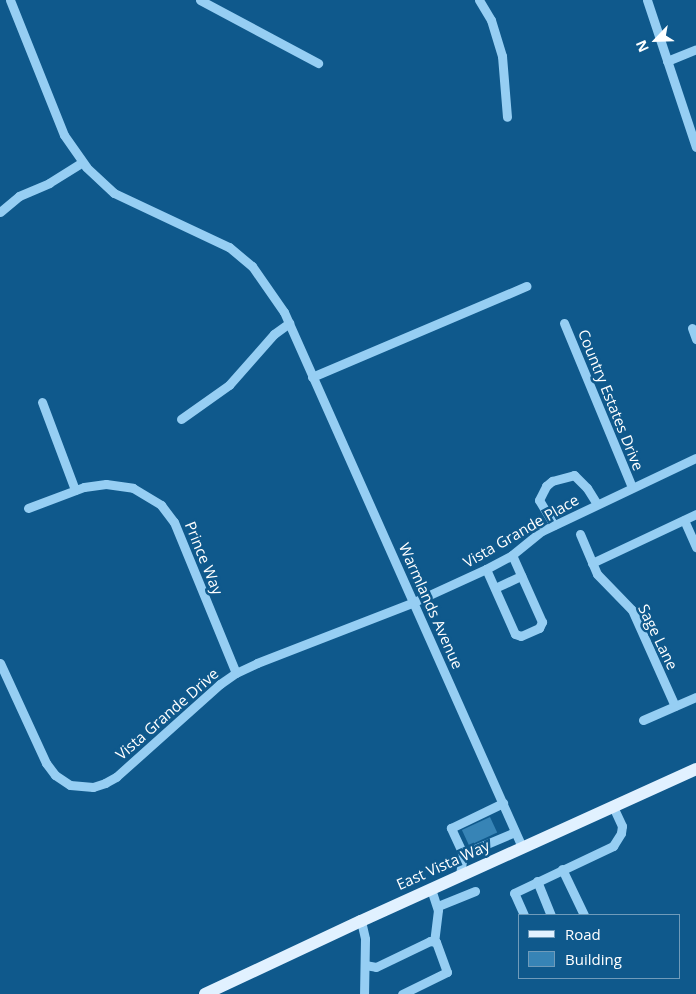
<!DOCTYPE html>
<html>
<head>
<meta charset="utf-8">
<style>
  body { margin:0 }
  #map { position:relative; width:696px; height:994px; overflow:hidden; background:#0f598c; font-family:"Open Sans",sans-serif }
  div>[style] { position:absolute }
  .building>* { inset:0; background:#3784b6; transform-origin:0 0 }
  .minor>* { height:9px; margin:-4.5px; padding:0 4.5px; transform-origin:4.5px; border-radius:4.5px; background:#96cef3 }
  .major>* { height:12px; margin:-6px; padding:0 6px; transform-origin:6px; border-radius:6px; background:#e1f1ff }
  span { translate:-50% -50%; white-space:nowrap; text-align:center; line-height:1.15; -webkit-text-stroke:5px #0f598c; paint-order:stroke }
  .street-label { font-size:15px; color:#fff }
  .legend { position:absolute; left:518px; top:914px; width:162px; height:65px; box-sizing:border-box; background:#0f598c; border:1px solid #6f9bba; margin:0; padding:6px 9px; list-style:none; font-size:15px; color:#fff }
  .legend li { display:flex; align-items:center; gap:10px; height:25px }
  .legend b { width:25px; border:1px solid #6f9bba }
  .north { position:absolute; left:631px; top:15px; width:50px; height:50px; -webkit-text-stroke:4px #0f598c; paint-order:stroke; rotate:246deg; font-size:14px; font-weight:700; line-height:20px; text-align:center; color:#fff }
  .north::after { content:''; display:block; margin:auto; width:18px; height:22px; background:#fff; clip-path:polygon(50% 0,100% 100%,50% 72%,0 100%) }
</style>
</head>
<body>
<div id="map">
  <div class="building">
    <div style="left:490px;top:817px;width:17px;height:31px;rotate:65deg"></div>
  </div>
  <div class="minor">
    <div style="left:10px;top:0;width:145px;rotate:68.2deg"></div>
    <div style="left:64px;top:135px;width:39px;rotate:55deg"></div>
    <div style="left:86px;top:167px;width:38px;rotate:43deg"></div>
    <div style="left:114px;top:193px;width:127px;rotate:25.2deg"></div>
    <div style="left:229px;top:247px;width:30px;rotate:40deg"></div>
    <div style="left:252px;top:266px;width:56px;rotate:55.2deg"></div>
    <div style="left:284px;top:312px;width:586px;rotate:66.02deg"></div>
    <div style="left:200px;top:0;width:134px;rotate:28.1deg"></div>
    <div style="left:479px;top:0;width:23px;rotate:59deg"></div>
    <div style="left:491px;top:20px;width:38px;rotate:73deg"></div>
    <div style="left:502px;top:56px;width:61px;rotate:85.3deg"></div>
    <div style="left:647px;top:0;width:155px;rotate:71.6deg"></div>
    <div style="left:667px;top:61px;width:31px;rotate:-22deg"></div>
    <div style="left:0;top:212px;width:25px;rotate:-40deg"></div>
    <div style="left:19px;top:196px;width:33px;rotate:-23deg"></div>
    <div style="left:49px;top:183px;width:39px;rotate:-32deg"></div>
    <div style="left:564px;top:323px;width:178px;rotate:67.5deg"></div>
    <div style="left:692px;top:328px;width:12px;rotate:70deg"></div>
    <div style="left:312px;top:377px;width:233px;rotate:-23deg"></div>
    <div style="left:42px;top:402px;width:94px;rotate:69.4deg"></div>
    <div style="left:181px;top:419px;width:59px;rotate:-35.3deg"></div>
    <div style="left:229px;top:385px;width:68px;rotate:-48.6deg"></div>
    <div style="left:274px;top:334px;width:19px;rotate:-36deg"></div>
    <div style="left:28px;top:508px;width:60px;rotate:-20.6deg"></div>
    <div style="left:84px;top:487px;width:22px;rotate:-8deg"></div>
    <div style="left:106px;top:484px;width:27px;rotate:8deg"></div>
    <div style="left:133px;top:488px;width:33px;rotate:31deg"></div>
    <div style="left:161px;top:505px;width:21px;rotate:53deg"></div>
    <div style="left:174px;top:522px;width:163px;rotate:67.7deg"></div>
    <div style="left:684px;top:520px;width:30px;rotate:66deg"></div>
    <div style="left:554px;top:525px;width:29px;rotate:-121deg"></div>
    <div style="left:539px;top:500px;width:16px;rotate:-63deg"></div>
    <div style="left:546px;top:486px;width:8px;rotate:-40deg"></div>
    <div style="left:552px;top:481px;width:23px;rotate:-15deg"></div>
    <div style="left:574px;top:475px;width:18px;rotate:45deg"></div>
    <div style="left:587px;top:488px;width:19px;rotate:58deg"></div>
    <div style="left:580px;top:534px;width:43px;rotate:67deg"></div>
    <div style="left:597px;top:574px;width:50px;rotate:45.8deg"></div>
    <div style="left:632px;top:610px;width:105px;rotate:65.9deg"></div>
    <div style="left:592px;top:563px;width:115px;rotate:-25.2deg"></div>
    <div style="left:486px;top:569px;width:71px;rotate:66deg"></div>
    <div style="left:515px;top:634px;width:6px;rotate:18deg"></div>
    <div style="left:521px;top:636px;width:20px;rotate:-24deg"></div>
    <div style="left:539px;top:628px;width:7px;rotate:-63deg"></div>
    <div style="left:542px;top:622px;width:73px;rotate:-114.1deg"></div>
    <div style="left:495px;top:588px;width:29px;rotate:-25deg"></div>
    <div style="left:0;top:663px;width:110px;rotate:65.3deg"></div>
    <div style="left:46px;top:763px;width:15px;rotate:53deg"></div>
    <div style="left:55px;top:775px;width:18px;rotate:34deg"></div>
    <div style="left:70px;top:785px;width:23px;rotate:5deg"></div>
    <div style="left:93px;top:787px;width:13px;rotate:-18deg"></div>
    <div style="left:105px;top:783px;width:13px;rotate:-29deg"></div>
    <div style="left:116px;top:777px;width:140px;rotate:-41.8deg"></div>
    <div style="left:220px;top:684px;width:19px;rotate:-35deg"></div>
    <div style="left:236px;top:673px;width:23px;rotate:-25deg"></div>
    <div style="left:257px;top:663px;width:168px;rotate:-21.2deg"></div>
    <div style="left:414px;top:602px;width:79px;rotate:-24.6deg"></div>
    <div style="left:486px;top:569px;width:30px;rotate:-28deg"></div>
    <div style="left:512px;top:555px;width:38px;rotate:-39deg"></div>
    <div style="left:542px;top:531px;width:170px;rotate:-25.4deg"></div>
    <div style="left:643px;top:720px;width:58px;rotate:-23.5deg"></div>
    <div style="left:463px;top:854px;width:29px;rotate:-115deg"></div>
    <div style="left:451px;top:828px;width:58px;rotate:-25.7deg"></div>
    <div style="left:463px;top:854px;width:56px;rotate:-22.9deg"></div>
    <div style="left:562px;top:869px;width:51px;rotate:64.4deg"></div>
    <div style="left:460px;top:875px;width:21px;rotate:-82deg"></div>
    <div style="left:537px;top:881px;width:37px;rotate:68deg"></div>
    <div style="left:431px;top:889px;width:22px;rotate:72deg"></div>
    <div style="left:438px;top:910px;width:31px;rotate:97deg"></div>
    <div style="left:438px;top:906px;width:40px;rotate:-22deg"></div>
    <div style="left:524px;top:915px;width:24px;rotate:-114deg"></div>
    <div style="left:514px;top:893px;width:110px;rotate:-25.4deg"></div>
    <div style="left:613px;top:846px;width:15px;rotate:-58deg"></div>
    <div style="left:621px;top:833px;width:7px;rotate:-82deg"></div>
    <div style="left:622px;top:826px;width:21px;rotate:-115deg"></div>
    <div style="left:361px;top:921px;width:18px;rotate:77deg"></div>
    <div style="left:365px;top:939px;width:55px;rotate:91deg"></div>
    <div style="left:365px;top:965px;width:11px;rotate:10deg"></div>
    <div style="left:376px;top:967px;width:60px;rotate:-25.7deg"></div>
    <div style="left:430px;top:941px;width:6px;rotate:9deg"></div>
    <div style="left:436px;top:942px;width:32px;rotate:70deg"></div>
    <div style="left:447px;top:972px;width:50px;rotate:153.9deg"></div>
  </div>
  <div class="major">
    <div style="left:205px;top:994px;width:172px;rotate:-25.1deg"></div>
    <div style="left:361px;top:921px;width:368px;rotate:-24.4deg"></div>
  </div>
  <div class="street-label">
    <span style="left:611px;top:400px;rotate:68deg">Country Estates Drive</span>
    <span style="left:521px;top:531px;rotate:-30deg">Vista Grande Place</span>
    <span style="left:204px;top:558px;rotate:68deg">Prince Way</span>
    <span style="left:431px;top:606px;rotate:66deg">Warmlands Avenue</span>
    <span style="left:658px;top:637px;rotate:64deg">Sage Lane</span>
    <span style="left:167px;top:714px;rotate:-41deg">Vista Grande Drive</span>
    <span style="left:443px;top:865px;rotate:-24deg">East Vista Way</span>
  </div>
  <ul class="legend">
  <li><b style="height:6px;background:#e1f1ff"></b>Road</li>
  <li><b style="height:14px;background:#3784b6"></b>Building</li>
  </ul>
  <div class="north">N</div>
</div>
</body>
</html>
